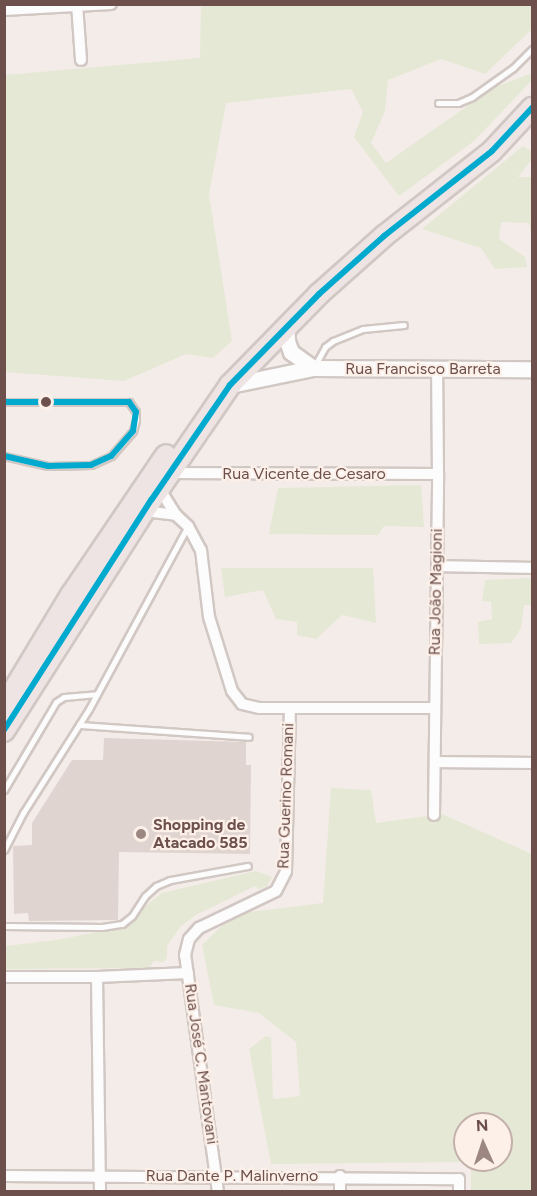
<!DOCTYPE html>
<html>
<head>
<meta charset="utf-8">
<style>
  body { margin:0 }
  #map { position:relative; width:537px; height:1196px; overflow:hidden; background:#f4ece8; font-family:Figtree,sans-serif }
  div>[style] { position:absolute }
  .green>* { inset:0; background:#e5e8d4 }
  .building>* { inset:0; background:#e0d4d1 }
  .roads { filter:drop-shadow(2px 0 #d1c7c3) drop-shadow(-2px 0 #d1c7c3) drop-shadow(0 2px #d1c7c3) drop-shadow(0 -2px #d1c7c3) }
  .lane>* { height:5px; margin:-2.5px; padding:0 2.5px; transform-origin:2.5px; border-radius:2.5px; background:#fdfcfc }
  .street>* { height:10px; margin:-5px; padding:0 5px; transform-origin:5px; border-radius:5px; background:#fdfcfc }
  .secondary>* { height:15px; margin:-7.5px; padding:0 7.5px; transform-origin:7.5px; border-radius:7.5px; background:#fdfcfc }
  .highway>* { height:20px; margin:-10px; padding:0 10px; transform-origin:10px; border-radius:10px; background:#eee4e4 }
  .bus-1>* { height:6px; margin:-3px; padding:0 3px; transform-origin:3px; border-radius:3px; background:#00a9ce }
  .dots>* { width:16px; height:16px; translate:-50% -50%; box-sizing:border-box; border:3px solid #fcf0e8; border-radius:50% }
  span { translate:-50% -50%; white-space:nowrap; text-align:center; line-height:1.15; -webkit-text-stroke:4.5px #fcf0e8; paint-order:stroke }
  .street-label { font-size:16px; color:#6d504c }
  .poi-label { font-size:16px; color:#6d504c; font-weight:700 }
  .left { translate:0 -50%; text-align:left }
  .frame { position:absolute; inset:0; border:6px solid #6d504c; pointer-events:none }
  .north { position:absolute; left:453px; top:1112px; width:60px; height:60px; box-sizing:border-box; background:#fcf0e8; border:2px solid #c3b0aa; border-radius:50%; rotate:357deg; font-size:16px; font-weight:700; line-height:24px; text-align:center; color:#6d504c }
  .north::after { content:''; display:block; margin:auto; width:21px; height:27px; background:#9c8783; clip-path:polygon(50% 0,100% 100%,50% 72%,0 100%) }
</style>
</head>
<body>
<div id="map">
  <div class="green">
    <div style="clip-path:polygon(201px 5px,532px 5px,532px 29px,485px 74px,441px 59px,388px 80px,385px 111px,371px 143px,386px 163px,493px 88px,532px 73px,532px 80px,474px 141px,399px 196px,354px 137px,363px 112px,351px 89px,226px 103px,209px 194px,232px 341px,213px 358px,186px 354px,124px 381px,5px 372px,5px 75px,200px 58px)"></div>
    <div style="clip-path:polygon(523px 146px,532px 152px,532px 159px,518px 177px,532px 177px,532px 238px,529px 223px,501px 222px,499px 239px,525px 257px,527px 267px,495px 269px,481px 248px,422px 229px)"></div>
    <div style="clip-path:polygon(421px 485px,424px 527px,384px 526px,378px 535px,269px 534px,278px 488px)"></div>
    <div style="clip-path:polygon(221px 568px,373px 568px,376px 623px,342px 615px,316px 639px,297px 635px,297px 622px,276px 619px,263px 590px,225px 597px)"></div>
    <div style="clip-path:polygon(532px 578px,532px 605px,524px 605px,521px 628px,511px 643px,479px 644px,478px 622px,492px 619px,491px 602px,482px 601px,485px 580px)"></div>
    <div style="clip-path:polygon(evenodd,331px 788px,371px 790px,376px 823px,442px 814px,532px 854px,532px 1191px,471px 1191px,471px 1162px,271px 1164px,249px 1049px,266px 1036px,271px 1038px,273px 1099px,300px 1096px,296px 1042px,259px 1013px,214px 1005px,202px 945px,234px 914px,323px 903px,331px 788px,465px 1124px,501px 1124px,501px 1160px,465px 1160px,465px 1124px)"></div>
    <div style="clip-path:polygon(256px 871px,272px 877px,267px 886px,259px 889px,255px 886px,196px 915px,181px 926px,167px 946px,167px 958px,163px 962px,154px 961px,149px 968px,5px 969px,5px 946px,56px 940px,129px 926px,143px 908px,162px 893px)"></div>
  </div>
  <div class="building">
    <div style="clip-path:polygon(104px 738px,246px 742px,246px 765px,251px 765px,250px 854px,119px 852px,118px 920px,29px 921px,28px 913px,14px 914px,13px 846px,32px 845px,32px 823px,72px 760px,103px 760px)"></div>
  </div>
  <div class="roads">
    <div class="lane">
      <div style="left:438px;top:103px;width:20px"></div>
      <div style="left:458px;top:103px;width:15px;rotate:-23deg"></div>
      <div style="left:472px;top:97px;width:50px;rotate:-35.3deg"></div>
      <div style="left:513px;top:68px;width:27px;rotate:-45deg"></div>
      <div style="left:314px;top:367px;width:23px;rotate:-61deg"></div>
      <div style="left:325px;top:347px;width:10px;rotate:-37deg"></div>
      <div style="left:333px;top:341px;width:32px;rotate:-22deg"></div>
      <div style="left:363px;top:329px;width:41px;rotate:-5.6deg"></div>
      <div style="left:4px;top:402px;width:125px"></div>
      <div style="left:129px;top:402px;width:12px;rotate:55deg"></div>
      <div style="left:136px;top:412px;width:8px;rotate:90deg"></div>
      <div style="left:136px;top:420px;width:11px;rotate:105deg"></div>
      <div style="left:133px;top:431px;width:33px;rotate:131deg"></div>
      <div style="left:111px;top:456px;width:22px;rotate:156deg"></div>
      <div style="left:91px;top:465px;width:43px;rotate:178.7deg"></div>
      <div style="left:48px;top:466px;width:45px;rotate:-167.2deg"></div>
      <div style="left:79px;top:725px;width:170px;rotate:4deg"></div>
      <div style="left:4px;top:790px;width:102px;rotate:-59.4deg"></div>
      <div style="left:56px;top:702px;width:9px;rotate:-32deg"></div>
      <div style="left:64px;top:697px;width:33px;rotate:-5deg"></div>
      <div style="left:4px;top:850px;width:42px;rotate:-62.8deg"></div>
      <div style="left:23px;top:813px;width:123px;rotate:-57.6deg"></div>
      <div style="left:89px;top:709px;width:208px;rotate:-61.6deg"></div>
      <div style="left:4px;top:926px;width:98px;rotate:0.6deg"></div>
      <div style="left:102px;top:927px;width:20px;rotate:-9deg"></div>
      <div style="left:122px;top:924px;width:13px;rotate:-39deg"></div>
      <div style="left:132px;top:916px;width:24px;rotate:-57deg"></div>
      <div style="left:145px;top:896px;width:15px;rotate:-42deg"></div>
      <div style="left:156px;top:886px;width:15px;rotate:-23deg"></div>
      <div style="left:170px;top:880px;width:79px;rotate:-10.2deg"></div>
    </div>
    <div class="street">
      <div style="left:77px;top:4px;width:56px;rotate:85.9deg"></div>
      <div style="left:4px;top:10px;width:107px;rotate:-3.2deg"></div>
      <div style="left:170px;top:473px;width:268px;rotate:0.2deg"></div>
      <div style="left:159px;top:488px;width:32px;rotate:58deg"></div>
      <div style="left:176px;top:515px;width:16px;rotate:43deg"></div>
      <div style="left:188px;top:526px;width:27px;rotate:62deg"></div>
      <div style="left:201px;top:550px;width:67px;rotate:83.2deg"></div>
      <div style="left:209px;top:617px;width:77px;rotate:72.7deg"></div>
      <div style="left:232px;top:691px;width:16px;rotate:52deg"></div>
      <div style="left:242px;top:704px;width:18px;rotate:13deg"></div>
      <div style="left:260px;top:708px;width:174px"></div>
      <div style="left:144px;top:511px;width:32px;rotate:7deg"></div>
      <div style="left:437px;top:566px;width:95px;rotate:1.2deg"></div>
      <div style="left:435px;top:762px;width:97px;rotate:0.6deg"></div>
      <div style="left:434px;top:815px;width:341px;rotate:-89.3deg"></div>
      <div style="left:438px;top:474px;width:105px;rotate:-90.5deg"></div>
      <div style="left:4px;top:977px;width:93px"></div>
      <div style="left:97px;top:977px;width:91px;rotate:-2.5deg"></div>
      <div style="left:97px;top:977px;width:215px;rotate:89.2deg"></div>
      <div style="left:4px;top:1176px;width:455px;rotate:0.4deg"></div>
      <div style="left:459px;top:1179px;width:13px;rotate:90deg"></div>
      <div style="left:218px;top:1192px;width:239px;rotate:-97.9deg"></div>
      <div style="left:185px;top:955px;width:16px;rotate:-76deg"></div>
      <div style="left:189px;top:939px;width:15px;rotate:-48deg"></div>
      <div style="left:199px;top:928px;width:85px;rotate:-25.7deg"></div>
      <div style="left:276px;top:891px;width:22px;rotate:-63deg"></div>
      <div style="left:286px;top:871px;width:162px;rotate:-88.6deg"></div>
      <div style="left:340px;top:1192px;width:16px;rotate:-90deg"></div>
    </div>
    <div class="secondary">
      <div style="left:286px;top:325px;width:16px;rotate:86deg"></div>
      <div style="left:287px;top:341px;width:12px;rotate:70deg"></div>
      <div style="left:291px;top:352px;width:27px;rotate:36deg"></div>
      <div style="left:230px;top:385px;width:85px;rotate:-11.6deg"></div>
      <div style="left:313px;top:368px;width:219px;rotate:0.3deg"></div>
    </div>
    <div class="highway">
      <div style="left:4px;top:706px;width:130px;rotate:-58.9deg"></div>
      <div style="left:71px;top:595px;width:169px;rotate:-55.8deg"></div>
      <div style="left:4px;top:731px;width:275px;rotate:-57.5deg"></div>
      <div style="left:152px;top:499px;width:138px;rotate:-55.6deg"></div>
      <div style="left:230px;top:385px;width:127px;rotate:-45.6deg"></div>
      <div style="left:319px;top:294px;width:87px;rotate:-41.7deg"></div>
      <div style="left:384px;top:236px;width:137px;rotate:-38.2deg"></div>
      <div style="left:492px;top:151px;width:59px;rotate:-47.1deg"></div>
    </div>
  </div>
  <div class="bus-1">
    <div style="left:4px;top:402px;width:125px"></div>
    <div style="left:129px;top:402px;width:12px;rotate:55deg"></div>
    <div style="left:136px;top:412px;width:19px;rotate:99deg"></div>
    <div style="left:133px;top:431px;width:33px;rotate:131deg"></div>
    <div style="left:111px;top:456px;width:22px;rotate:156deg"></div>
    <div style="left:91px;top:465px;width:43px;rotate:178.7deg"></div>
    <div style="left:48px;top:466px;width:45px;rotate:-167.2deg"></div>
    <div style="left:4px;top:730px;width:274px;rotate:-57.4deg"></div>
    <div style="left:152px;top:499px;width:138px;rotate:-55.6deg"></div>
    <div style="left:230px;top:385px;width:127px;rotate:-45.6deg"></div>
    <div style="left:319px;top:294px;width:87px;rotate:-41.7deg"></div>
    <div style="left:384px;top:236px;width:137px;rotate:-38.2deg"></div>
    <div style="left:492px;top:151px;width:59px;rotate:-47.1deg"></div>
  </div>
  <div class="dots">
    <div style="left:46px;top:402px;background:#6d504c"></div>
    <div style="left:141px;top:834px;background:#9c8783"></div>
  </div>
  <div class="street-label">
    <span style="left:423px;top:369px">Rua Francisco Barreta</span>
    <span style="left:304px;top:474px">Rua Vicente de Cesaro</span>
    <span style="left:436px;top:592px;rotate:-89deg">Rua João Magioni</span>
    <span style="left:286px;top:796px;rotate:-88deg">Rua Guerino Romani</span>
    <span style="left:201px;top:1064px;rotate:82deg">Rua José C. Mantovani</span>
    <span style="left:232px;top:1176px">Rua Dante P. Malinverno</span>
  </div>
  <div class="poi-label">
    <span class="left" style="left:153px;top:834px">Shopping de<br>Atacado 585</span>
  </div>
  <div class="frame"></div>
  <div class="north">N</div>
</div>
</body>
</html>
